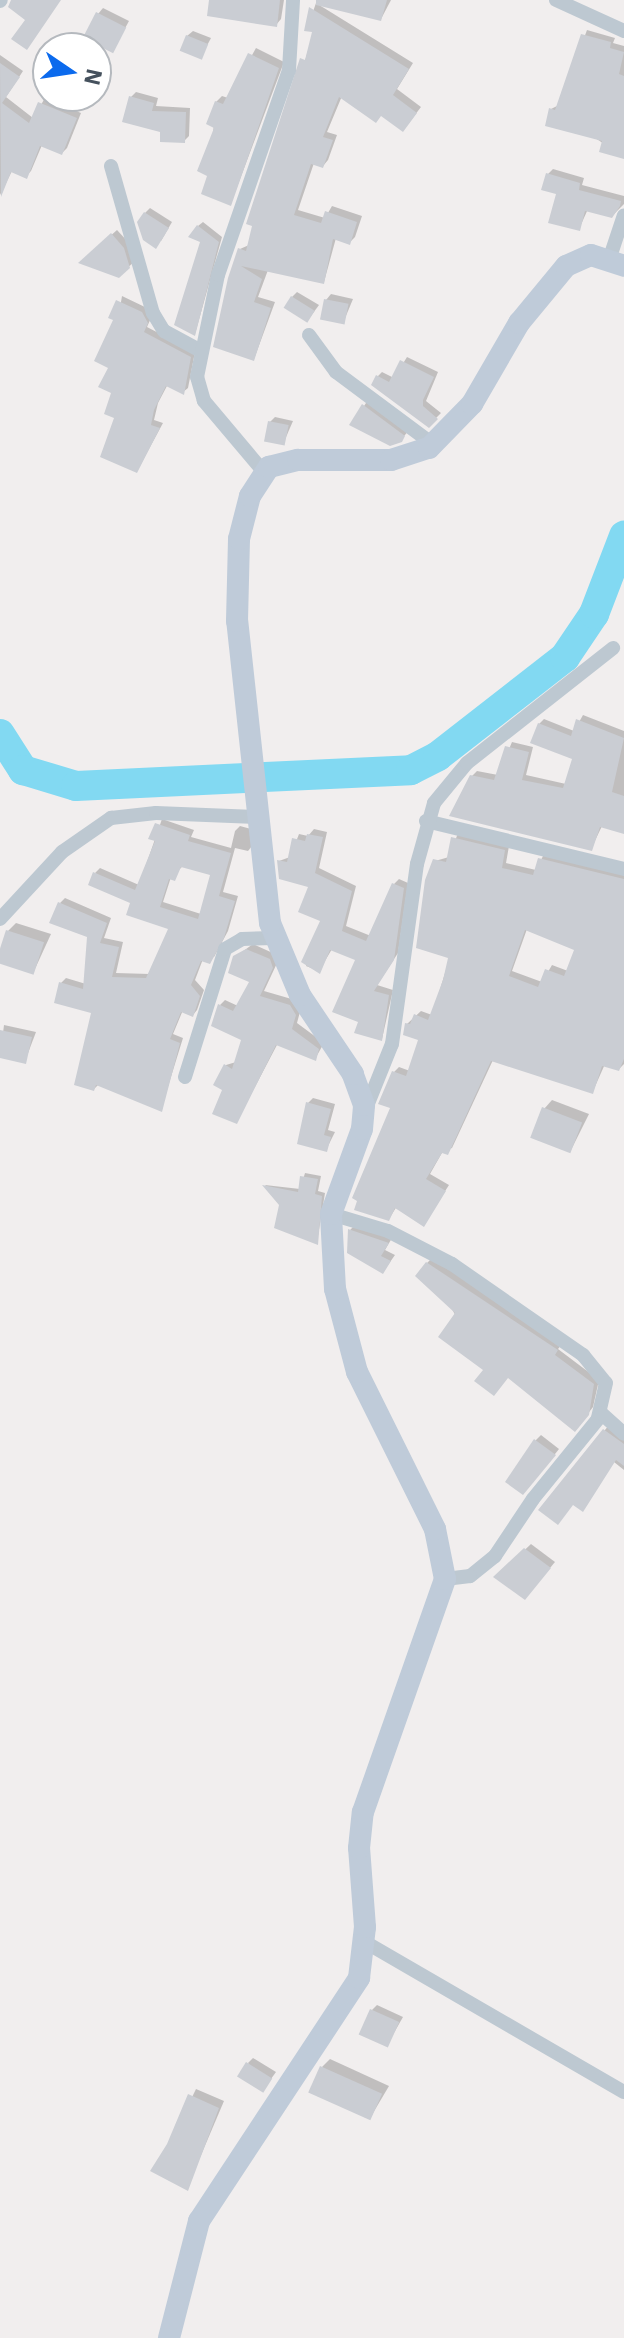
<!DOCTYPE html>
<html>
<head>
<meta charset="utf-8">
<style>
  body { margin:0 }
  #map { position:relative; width:624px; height:2338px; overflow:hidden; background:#f1eeee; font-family:"IBM Plex Sans",sans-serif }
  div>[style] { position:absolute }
  .shadow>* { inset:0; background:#0003 }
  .river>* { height:30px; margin:-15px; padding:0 15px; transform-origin:15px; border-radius:15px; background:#82d9f2 }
  .building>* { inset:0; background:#cacdd3; transform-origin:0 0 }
  .street>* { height:14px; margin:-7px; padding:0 7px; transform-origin:7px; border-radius:7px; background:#bdc8d1 }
  .secondary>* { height:22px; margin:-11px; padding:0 11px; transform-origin:11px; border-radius:11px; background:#bfcbd9 }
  span { translate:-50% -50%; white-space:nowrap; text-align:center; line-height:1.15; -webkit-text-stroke:6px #fff; paint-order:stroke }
  .north { position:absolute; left:32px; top:32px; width:80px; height:80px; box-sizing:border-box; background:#fff; border:2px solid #b5b9be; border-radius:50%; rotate:103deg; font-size:22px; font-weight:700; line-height:32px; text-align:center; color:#45515d }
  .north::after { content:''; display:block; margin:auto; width:28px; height:36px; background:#0b6aed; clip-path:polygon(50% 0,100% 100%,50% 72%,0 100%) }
</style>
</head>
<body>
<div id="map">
  <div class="shadow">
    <div style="clip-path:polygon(211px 0,284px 0,281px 19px,276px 25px)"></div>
    <div style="clip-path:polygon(320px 0,391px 0,381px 19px)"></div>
    <div style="clip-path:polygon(316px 3px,413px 63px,397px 89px,421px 107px,408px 124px,342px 96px,327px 132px,337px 135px,328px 160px,323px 166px,314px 163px,298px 210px,325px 218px,332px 206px,362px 216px,355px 237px,349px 243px,336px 238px,324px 282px,268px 270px,258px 297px,275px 302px,254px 359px,216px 346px,240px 249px,249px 245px,314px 31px,307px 29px)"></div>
    <div style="clip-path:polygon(103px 8px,129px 21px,113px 50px,98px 14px)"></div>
    <div style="clip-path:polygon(587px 30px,615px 38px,613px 43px,624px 46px,624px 157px,551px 109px,559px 105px)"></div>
    <div style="clip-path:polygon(193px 31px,211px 38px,201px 57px,187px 36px)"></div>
    <div style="clip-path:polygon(256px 48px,284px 62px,231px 203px,209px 175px,216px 102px,222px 96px,228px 98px)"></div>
    <div style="clip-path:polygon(0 55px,23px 71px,6px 97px,33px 118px,45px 98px,81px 113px,67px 148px,62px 153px,42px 145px,31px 171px,26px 176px,12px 171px,0 195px)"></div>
    <div style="clip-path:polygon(136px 92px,158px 98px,156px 106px,190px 108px,189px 136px,184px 141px,162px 131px,131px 97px)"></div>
    <div style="clip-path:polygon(553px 169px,584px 178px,582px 185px,624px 196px,624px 204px,612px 216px,588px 209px,579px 229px,548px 174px)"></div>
    <div style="clip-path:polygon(150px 208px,172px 222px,161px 241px,145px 213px)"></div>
    <div style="clip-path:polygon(203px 222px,222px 237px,195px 334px,203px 241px,198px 226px)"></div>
    <div style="clip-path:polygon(117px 230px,129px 243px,134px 262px,118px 276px,81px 262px)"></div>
    <div style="clip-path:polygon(297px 292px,319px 305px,308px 320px,292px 297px)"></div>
    <div style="clip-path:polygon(331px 294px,353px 299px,343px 323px,326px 300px)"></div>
    <div style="clip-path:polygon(122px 296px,147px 308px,151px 318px,147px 327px,195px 352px,188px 388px,183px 392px,168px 384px,158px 403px,154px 420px,163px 423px,137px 471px,117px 416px,110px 367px)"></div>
    <div style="clip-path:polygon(407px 357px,438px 372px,426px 401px,441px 413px,429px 425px,377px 377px,382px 372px,394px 378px)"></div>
    <div style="clip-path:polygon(368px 400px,409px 430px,401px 440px,352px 424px)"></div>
    <div style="clip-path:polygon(275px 417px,293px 421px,283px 444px,270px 422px)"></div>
    <div style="clip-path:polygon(583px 715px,624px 731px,624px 832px,602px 826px,591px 849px,472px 776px,477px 771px,498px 775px,512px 742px,533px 747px,526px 775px,566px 784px,574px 758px,539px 724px,544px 719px,574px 731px)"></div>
    <div style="clip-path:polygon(evenodd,162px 819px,194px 830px,191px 837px,231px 848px,235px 831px,240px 826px,251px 829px,252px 846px,248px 851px,235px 848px,223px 892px,238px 896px,228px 931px,214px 957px,203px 959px,195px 980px,204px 990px,197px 1010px,193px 1015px,183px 1010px,173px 1034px,183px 1038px,161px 1109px,99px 1084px,94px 1089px,94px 1012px,61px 983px,66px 978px,86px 984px,89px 936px,60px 903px,65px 898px,111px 918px,104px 938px,123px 942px,116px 973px,150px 974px,170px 928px,95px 873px,100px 868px,139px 885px,162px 819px,183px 866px,213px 874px,201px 914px,163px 902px,171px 877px,183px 866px)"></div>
    <div style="clip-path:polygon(314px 829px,327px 832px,319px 868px,356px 886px,346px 926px,371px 936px,394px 884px,399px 879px,408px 883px,398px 953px,377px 985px,393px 990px,382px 1039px,360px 1021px,358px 959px,332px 949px,319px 971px,306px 966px,323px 920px,311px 886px,279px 861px,290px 857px,299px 834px,308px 836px)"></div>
    <div style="clip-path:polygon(evenodd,458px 833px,509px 846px,506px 863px,536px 870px,544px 854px,624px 874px,624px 1064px,619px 1069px,605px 1064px,593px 1091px,493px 1060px,452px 1148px,443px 1151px,430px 1174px,449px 1185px,424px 1224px,397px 1206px,389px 1219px,394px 1072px,399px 1067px,410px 1071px,421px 1039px,407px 1024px,421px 1011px,432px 1015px,450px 957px,435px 861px,449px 857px,458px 833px,527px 929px,576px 949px,568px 971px,552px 965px,542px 982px,512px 971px,527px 929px)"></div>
    <div style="clip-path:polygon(16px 923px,51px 934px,34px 971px,8px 931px)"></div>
    <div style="clip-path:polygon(253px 944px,275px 954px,278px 961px,264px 991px,295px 1000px,301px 1008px,297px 1023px,324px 1043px,315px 1059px,278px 1043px,237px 1121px,224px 1089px,226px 1065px,236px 1062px,243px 1038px,220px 1005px,225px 1000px,238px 1006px,252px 981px,235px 957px)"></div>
    <div style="clip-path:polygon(4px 1025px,36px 1032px,25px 1061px,0 1056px)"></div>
    <div style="clip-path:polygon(313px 1098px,335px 1104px,328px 1130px,335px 1132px,326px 1150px,308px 1103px)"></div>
    <div style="clip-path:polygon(552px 1100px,589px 1114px,571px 1150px,544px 1109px)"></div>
    <div style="clip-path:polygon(305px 1173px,321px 1176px,318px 1191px,325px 1193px,317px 1242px,265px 1185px,300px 1189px)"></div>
    <div style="clip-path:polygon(355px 1225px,392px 1238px,385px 1250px,395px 1255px,383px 1272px,350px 1230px)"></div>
    <div style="clip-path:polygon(432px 1258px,562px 1344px,558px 1349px,599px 1380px,593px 1407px,580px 1424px,509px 1376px,485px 1370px,427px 1263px)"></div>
    <div style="clip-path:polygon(609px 1425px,624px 1436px,624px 1470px,614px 1462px,574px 1503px,540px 1510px)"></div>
    <div style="clip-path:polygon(541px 1435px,559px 1449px,528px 1488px,536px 1440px)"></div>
    <div style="clip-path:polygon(531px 1544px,555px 1562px,530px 1592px,497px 1576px)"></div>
    <div style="clip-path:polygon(377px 2005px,403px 2017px,387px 2045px,372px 2010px)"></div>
    <div style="clip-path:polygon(253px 2058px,276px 2072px,263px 2090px,248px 2063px)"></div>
    <div style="clip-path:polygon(330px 2059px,389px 2086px,370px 2118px,322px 2067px)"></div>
    <div style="clip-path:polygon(196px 2089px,224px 2101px,187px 2188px,169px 2145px)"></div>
  </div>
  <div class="river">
    <div style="left:0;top:734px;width:43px;rotate:57.4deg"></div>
    <div style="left:23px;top:770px;width:55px;rotate:16.8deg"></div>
    <div style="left:76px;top:786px;width:335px;rotate:-2.7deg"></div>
    <div style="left:411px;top:770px;width:30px;rotate:-27deg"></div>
    <div style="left:438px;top:756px;width:161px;rotate:-37.9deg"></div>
    <div style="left:565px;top:657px;width:52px;rotate:-56deg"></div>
    <div style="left:594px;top:614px;width:84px;rotate:-69deg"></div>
  </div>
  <div class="building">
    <div style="clip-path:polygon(11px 0,61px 0,27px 50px,11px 39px,25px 20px,8px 7px)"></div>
    <div style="clip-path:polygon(209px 0,280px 0,277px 27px,207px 16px)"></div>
    <div style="clip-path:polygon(316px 0,387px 0,381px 21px,316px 5px)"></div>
    <div style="clip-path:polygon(309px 7px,409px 69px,393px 95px,417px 113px,403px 132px,381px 116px,376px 123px,339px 97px,323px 137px,333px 140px,323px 168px,311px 164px,294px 215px,321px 223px,325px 211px,357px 222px,350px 245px,333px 239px,324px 284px,241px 266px,262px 279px,254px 302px,271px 308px,254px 361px,213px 347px,228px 278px,238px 248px,246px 251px,252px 226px,246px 224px,300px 58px,305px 60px,312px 32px,304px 31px)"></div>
    <div style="left:96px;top:12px;width:34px;height:29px;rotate:27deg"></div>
    <div style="clip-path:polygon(581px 34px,611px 42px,610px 48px,624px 52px,619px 74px,624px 76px,624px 159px,599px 152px,602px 141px,545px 126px,549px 108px,555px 110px)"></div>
    <div style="left:186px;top:35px;width:24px;height:17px;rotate:22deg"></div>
    <div style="clip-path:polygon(248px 53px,279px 68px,231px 206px,201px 194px,207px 176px,197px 171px,214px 128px,206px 124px,215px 101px,223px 104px)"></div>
    <div style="clip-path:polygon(0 63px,20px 77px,2px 103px,29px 123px,38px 102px,77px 118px,62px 155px,40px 146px,27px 179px,11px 172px,1px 197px)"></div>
    <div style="clip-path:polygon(129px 96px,154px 103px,152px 111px,186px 112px,185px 143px,160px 142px,160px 132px,122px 122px)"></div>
    <div style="clip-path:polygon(546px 173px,580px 183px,579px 190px,621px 201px,620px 206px,612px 218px,585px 211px,580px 231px,548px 223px,556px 194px,541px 190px)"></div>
    <div style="clip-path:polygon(144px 212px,169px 228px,156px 249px,143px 240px,137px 222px)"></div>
    <div style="clip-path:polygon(197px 225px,219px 242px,195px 336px,174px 325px,200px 242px,188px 237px)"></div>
    <div style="clip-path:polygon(111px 233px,124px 248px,130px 268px,119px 278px,78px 263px)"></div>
    <div style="left:291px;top:296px;width:28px;height:14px;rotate:32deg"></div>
    <div style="left:324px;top:299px;width:25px;height:21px;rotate:11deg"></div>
    <div style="clip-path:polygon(116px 300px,142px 312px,148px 323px,144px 332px,191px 357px,184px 395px,166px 386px,154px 410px,151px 425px,160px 428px,137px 473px,100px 457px,114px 418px,104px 414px,111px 393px,98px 387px,108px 368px,94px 361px,113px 320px,108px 318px)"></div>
    <div style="clip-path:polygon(400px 360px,434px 377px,423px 400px,423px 406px,438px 419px,429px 428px,371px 385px,376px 375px,389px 382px)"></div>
    <div style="clip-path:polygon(362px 404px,405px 436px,402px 442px,390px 446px,349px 425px)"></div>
    <div style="left:268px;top:421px;width:21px;height:21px;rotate:11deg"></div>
    <div style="clip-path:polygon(576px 719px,624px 738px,612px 792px,624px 796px,624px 834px,600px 827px,592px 851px,449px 816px,470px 775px,494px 780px,505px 746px,529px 752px,522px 780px,563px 788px,572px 759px,530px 743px,538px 723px,571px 736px)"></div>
    <div style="clip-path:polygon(evenodd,155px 823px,190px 835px,188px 841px,231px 853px,219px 896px,235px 901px,224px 938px,210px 964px,201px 961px,191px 985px,200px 996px,193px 1017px,181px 1012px,170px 1039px,180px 1043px,162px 1112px,96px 1085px,94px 1091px,74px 1085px,91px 1013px,54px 1003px,59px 982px,83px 989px,87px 937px,49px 923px,58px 902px,107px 923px,100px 943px,119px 947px,112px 977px,146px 978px,168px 929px,126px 915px,130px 903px,88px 885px,93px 872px,135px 890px,155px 841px,148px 839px,155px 823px,181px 867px,210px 875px,198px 919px,160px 907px,169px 879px,175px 881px,181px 867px)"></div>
    <div style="clip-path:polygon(307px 834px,323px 837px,315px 873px,352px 891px,342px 931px,366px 941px,392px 883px,404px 888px,394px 960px,374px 991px,389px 995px,382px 1041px,354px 1033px,358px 1022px,332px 1012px,355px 960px,330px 950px,320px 974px,301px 962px,320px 921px,298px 912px,308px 887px,279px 879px,277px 860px,287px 862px,292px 838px,305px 841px)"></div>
    <div style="clip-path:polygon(evenodd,451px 837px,505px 850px,502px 868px,533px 875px,538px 858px,624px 879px,624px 1059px,619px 1071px,602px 1066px,593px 1094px,491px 1061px,448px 1155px,442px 1153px,426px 1179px,446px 1191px,424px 1227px,395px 1208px,389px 1221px,354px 1210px,357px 1201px,352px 1198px,390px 1108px,378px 1104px,392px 1071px,406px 1076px,418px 1040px,403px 1035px,405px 1023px,410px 1024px,414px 1014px,428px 1020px,443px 980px,448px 958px,416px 948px,425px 880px,433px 859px,446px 862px,451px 837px,525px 930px,574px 950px,564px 976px,545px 969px,538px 987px,509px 976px,525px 930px)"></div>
    <div style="left:6px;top:930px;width:40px;height:34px;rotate:18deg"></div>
    <div style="clip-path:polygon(246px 949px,270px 959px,273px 968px,260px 996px,290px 1005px,296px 1015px,292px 1029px,319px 1049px,316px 1061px,276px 1045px,237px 1124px,212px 1114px,222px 1090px,213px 1085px,224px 1064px,232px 1069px,241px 1040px,211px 1026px,218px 1004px,233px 1011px,249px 982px,228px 973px,233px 956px)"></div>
    <div style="clip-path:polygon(0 1030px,32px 1037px,26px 1064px,0 1058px)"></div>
    <div style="clip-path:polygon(306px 1102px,331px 1109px,324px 1135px,331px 1137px,327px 1152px,297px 1144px)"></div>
    <div style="left:542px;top:1107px;width:43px;height:33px;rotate:21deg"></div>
    <div style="clip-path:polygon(300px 1176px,318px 1179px,315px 1194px,322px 1196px,318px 1245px,274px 1228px,279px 1205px,262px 1185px,298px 1192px)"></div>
    <div style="clip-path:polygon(348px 1229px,389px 1243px,381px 1256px,391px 1261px,383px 1274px,347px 1253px)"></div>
    <div style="clip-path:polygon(426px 1262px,558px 1350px,555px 1355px,594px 1384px,589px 1415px,575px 1432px,508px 1378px,494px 1396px,474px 1381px,483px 1370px,438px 1337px,455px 1313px,415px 1276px)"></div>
    <div style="clip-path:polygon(603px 1429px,624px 1444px,624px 1466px,616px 1460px,583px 1512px,573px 1505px,558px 1525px,538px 1510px)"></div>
    <div style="clip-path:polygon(534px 1439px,556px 1455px,523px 1495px,505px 1482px)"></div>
    <div style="clip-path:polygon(524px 1548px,551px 1568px,525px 1600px,493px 1577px)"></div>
    <div style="left:370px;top:2009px;width:32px;height:28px;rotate:24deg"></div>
    <div style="left:246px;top:2062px;width:31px;height:17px;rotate:32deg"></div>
    <div style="left:320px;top:2066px;width:68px;height:29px;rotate:24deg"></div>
    <div style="clip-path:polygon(188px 2094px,219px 2108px,188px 2191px,150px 2171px,167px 2144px)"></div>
  </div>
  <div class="street">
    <div style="left:556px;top:0;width:75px;rotate:24.5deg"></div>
    <div style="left:0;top:1px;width:1px;rotate:-45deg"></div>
    <div style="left:111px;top:166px;width:153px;rotate:74.1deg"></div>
    <div style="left:153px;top:313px;width:21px;rotate:59deg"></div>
    <div style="left:164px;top:331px;width:42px;rotate:28.4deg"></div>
    <div style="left:609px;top:260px;width:47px;rotate:-71.6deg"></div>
    <div style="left:309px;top:335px;width:46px;rotate:53.9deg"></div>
    <div style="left:336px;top:372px;width:122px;rotate:36.7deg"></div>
    <div style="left:263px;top:471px;width:92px;rotate:-130.1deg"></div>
    <div style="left:204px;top:401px;width:25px;rotate:-106deg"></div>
    <div style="left:197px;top:377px;width:104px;rotate:-78.4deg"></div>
    <div style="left:218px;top:275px;width:217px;rotate:-70.9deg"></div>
    <div style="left:289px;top:70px;width:70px;rotate:-86.7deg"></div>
    <div style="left:426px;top:821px;width:204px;rotate:13.6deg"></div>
    <div style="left:0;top:919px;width:91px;rotate:-47.2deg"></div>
    <div style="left:62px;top:852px;width:60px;rotate:-34.8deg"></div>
    <div style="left:111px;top:818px;width:45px;rotate:-6.3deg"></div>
    <div style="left:156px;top:813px;width:101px;rotate:2.3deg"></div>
    <div style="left:185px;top:1077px;width:134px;rotate:-72.6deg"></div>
    <div style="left:225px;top:949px;width:20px;rotate:-30deg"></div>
    <div style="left:242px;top:939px;width:32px;rotate:-2deg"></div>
    <div style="left:365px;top:1111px;width:72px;rotate:-68.1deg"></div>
    <div style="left:392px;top:1044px;width:182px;rotate:-82.1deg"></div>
    <div style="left:417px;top:864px;width:63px;rotate:-74.4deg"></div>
    <div style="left:434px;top:803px;width:52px;rotate:-50.5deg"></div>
    <div style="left:467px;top:763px;width:186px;rotate:-38.2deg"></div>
    <div style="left:331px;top:1214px;width:59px;rotate:16.6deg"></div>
    <div style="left:388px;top:1231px;width:72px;rotate:27.3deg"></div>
    <div style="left:452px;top:1264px;width:160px;rotate:34.8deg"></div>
    <div style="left:583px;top:1355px;width:36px;rotate:51deg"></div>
    <div style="left:606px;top:1383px;width:37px;rotate:103deg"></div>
    <div style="left:598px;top:1419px;width:103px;rotate:129.1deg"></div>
    <div style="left:533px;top:1499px;width:69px;rotate:123.7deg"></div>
    <div style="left:495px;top:1556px;width:32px;rotate:141deg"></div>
    <div style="left:470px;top:1576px;width:25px;rotate:173deg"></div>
    <div style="left:601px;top:1413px;width:31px;rotate:42deg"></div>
    <div style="left:365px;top:1942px;width:299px;rotate:30.1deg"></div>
  </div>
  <div class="secondary">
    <div style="left:169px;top:2338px;width:121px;rotate:-75.6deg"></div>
    <div style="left:199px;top:2221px;width:291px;rotate:-56.6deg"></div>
    <div style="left:359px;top:1978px;width:51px;rotate:-83.3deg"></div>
    <div style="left:365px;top:1927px;width:79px;rotate:-94.3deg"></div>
    <div style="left:359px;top:1848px;width:36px;rotate:-84deg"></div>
    <div style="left:363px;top:1812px;width:247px;rotate:-70.6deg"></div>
    <div style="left:445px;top:1579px;width:51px;rotate:-101.3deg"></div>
    <div style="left:435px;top:1529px;width:175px;rotate:-116.4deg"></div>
    <div style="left:357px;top:1372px;width:86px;rotate:-104.8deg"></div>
    <div style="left:335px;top:1289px;width:75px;rotate:-93.1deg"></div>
    <div style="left:331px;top:1214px;width:90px;rotate:-70deg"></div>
    <div style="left:362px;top:1129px;width:24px;rotate:-85deg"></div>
    <div style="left:364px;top:1105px;width:33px;rotate:-110deg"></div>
    <div style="left:353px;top:1074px;width:95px;rotate:-123.9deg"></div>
    <div style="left:300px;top:995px;width:78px;rotate:-112.6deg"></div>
    <div style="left:270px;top:923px;width:304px;rotate:-96.2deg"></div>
    <div style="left:237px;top:621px;width:82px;rotate:-88.6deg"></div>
    <div style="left:239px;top:539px;width:44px;rotate:-75.7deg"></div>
    <div style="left:250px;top:496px;width:35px;rotate:-57deg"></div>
    <div style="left:269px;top:467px;width:30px;rotate:-14deg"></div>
    <div style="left:298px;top:460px;width:93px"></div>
    <div style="left:391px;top:460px;width:40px;rotate:-18deg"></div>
    <div style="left:429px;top:448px;width:62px;rotate:-45.7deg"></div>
    <div style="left:472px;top:404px;width:94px;rotate:-59.9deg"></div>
    <div style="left:519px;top:323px;width:74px;rotate:-50.5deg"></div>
    <div style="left:566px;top:266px;width:27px;rotate:-24deg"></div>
    <div style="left:591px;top:255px;width:35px;rotate:18deg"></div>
  </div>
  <div class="north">N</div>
</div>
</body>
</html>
